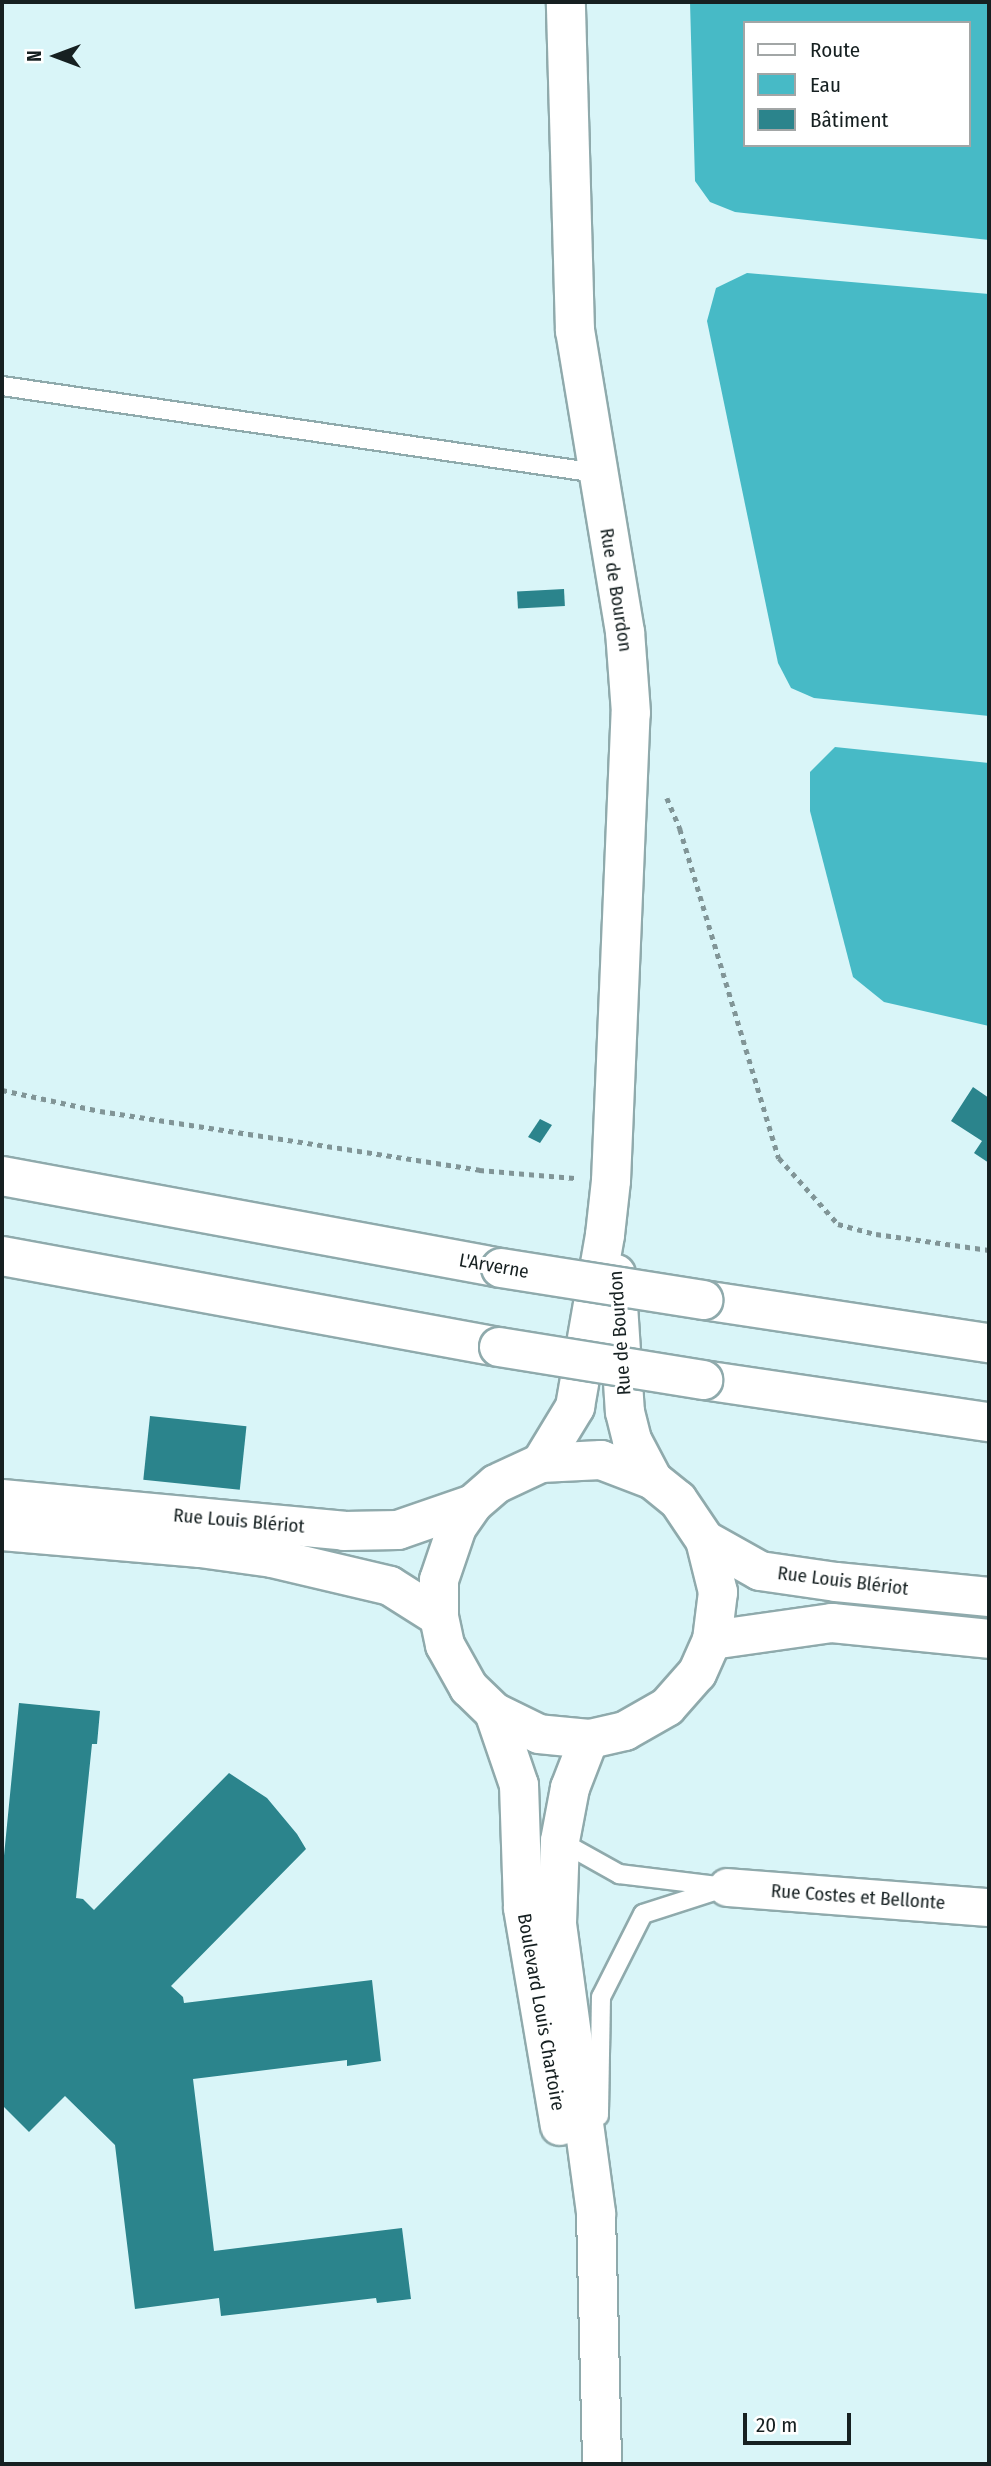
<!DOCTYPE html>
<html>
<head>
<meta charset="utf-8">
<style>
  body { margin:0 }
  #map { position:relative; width:991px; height:2466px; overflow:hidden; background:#d9f5f8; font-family:"Fira Sans Condensed",sans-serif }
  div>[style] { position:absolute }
  .water>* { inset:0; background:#47bac6 }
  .building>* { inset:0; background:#2b848c; transform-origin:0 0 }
  .path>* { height:4.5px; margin-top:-2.25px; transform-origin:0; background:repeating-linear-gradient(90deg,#819597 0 5px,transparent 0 10px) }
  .roads { filter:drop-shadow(2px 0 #8faaac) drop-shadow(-2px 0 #8faaac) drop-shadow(0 2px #8faaac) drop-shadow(0 -2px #8faaac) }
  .service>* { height:18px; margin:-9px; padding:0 9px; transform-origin:9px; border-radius:9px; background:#fff }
  .minor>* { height:37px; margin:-18.5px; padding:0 18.5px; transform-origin:18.5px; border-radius:18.5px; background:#fff }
  .secondary>* { height:38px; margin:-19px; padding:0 19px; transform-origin:19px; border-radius:19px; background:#fff }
  .motorway>* { height:38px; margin:-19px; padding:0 19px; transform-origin:19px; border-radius:19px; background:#fff }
  .bridges { filter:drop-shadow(2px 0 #8faaac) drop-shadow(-2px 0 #8faaac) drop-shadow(0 2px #8faaac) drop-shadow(0 -2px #8faaac) }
  .motorway-bridge>* { height:38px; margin:-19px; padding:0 19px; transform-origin:19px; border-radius:19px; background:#fff }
  span { translate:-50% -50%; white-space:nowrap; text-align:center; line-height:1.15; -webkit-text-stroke:6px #fff; paint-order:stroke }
  .street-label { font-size:19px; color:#162021 }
  .frame { position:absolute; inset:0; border:4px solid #162021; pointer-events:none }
  .legend { position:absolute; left:743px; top:21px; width:228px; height:126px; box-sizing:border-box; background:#fff; border:2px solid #a2a6a6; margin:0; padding:9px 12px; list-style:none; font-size:21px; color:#162021 }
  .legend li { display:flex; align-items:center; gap:14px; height:35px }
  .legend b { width:35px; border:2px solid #a2a6a6 }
  .north { position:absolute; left:21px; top:21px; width:70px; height:70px; -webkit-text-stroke:5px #fff; paint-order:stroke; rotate:270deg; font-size:19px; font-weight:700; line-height:28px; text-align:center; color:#162021 }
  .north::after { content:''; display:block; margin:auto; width:24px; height:32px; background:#162021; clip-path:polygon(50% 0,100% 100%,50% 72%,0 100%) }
  .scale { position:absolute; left:743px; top:2413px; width:108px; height:32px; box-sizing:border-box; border:4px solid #162021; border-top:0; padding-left:9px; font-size:21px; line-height:24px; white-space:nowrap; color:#162021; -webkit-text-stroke:5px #fff; paint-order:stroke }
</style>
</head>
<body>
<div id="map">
  <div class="water">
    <div style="clip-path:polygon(evenodd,690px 2px,989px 2px,989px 240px,735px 212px,710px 202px,695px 181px,690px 2px,744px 23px,968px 23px,968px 145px,744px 145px,744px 23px)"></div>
    <div style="clip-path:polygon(747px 273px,989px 294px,989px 716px,814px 698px,791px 688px,778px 663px,707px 321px,716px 288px)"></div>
    <div style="clip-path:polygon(835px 747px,989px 763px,989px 1026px,884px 1002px,853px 977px,810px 811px,810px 772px)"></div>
  </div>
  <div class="building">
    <div style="left:564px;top:589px;width:17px;height:47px;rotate:87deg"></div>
    <div style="clip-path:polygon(973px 1087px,989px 1098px,989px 1163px,974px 1153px,982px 1141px,951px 1121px)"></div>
    <div style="clip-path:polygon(540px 1119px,552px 1125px,540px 1143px,528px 1137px)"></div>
    <div style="left:150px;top:1416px;width:97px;height:64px;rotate:6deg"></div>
    <div style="clip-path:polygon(19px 1703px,100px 1711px,97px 1744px,92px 1744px,76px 1898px,83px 1899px,94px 1910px,229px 1773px,267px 1798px,297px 1834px,306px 1849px,171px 1986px,183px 1997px,184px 2003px,372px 1980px,381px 2061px,347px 2066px,347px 2060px,193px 2079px,214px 2251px,402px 2228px,411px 2299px,377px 2303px,376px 2298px,221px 2316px,219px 2298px,135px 2309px,115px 2145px,65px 2096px,29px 2132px,2px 2105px,2px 1876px)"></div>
  </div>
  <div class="path">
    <div style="left:667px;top:798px;width:34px;rotate:67deg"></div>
    <div style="left:680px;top:829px;width:344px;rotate:73.3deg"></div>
    <div style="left:779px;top:1158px;width:89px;rotate:48.2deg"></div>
    <div style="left:838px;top:1224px;width:39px;rotate:15deg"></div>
    <div style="left:876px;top:1234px;width:114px;rotate:8.1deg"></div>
    <div style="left:2px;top:1090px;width:100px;rotate:12.1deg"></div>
    <div style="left:100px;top:1111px;width:384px;rotate:8.8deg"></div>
    <div style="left:479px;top:1170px;width:96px;rotate:4.8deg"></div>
  </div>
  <div class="roads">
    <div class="service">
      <div style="left:2px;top:386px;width:601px;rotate:8.32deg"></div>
      <div style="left:560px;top:1841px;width:68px;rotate:29.2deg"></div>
      <div style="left:619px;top:1874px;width:109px;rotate:6.9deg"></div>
      <div style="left:727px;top:1887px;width:88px;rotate:162.2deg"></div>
      <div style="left:643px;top:1914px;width:93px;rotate:116.8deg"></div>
      <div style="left:601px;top:1997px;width:119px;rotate:91deg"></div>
    </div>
    <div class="minor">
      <div style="left:727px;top:1887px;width:263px;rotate:4.4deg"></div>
    </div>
    <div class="secondary">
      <div style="left:616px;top:1274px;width:138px;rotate:86.3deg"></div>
      <div style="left:625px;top:1412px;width:29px;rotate:76deg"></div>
      <div style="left:632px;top:1440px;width:45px;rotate:62.3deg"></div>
      <div style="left:541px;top:1463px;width:66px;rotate:-58.7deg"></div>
      <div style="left:575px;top:1407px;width:175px;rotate:-80.1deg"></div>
      <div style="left:605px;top:1235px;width:54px;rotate:-83.7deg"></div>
      <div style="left:611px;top:1181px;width:468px;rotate:-87.6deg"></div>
      <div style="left:631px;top:713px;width:81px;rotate:-94.2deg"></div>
      <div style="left:625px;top:632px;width:305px;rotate:-99.4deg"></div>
      <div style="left:575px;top:331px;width:329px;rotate:-91.6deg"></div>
      <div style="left:2px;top:1499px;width:343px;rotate:5.3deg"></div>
      <div style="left:344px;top:1531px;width:54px;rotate:-1.1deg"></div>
      <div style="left:398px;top:1530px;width:79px;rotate:-19.1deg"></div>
      <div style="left:473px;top:1504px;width:30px;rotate:-41deg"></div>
      <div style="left:496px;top:1484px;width:50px;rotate:-25deg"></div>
      <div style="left:541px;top:1463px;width:60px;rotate:-2.9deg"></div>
      <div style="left:601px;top:1460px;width:56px;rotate:21deg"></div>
      <div style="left:653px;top:1480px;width:32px;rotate:39deg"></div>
      <div style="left:678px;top:1500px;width:48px;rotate:56deg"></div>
      <div style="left:705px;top:1540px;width:54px;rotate:76deg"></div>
      <div style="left:718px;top:1592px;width:48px;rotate:97.1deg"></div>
      <div style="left:712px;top:1640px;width:36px;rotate:114deg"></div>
      <div style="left:697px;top:1673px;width:45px;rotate:131.4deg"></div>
      <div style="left:667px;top:1707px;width:48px;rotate:150.3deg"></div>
      <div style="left:625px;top:1731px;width:37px;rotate:167deg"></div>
      <div style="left:589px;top:1739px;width:50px;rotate:-174.3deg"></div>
      <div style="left:539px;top:1734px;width:50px;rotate:-153.9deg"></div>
      <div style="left:494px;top:1712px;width:35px;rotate:-136deg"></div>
      <div style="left:469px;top:1688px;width:49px;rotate:-119.2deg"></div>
      <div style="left:445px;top:1645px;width:29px;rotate:-102deg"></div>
      <div style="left:439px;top:1617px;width:37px;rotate:-90deg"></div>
      <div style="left:439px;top:1580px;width:56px;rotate:-71.2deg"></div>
      <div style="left:457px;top:1527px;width:28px;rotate:-55deg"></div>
      <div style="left:2px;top:1531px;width:199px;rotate:4.9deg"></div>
      <div style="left:200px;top:1548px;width:73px;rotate:7.9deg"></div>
      <div style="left:272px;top:1558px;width:121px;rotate:13.3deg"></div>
      <div style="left:390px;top:1586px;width:58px;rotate:32.3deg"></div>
      <div style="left:705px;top:1540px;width:63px;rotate:29.4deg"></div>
      <div style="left:760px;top:1571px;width:77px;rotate:8.2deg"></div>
      <div style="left:836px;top:1582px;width:154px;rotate:5.6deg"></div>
      <div style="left:712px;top:1640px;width:121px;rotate:-8.1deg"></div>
      <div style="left:832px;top:1623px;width:158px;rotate:5.8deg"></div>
      <div style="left:494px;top:1712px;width:77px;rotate:71.1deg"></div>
      <div style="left:519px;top:1785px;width:123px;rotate:88.1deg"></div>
      <div style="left:523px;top:1908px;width:221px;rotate:80.4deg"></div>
      <div style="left:589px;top:1739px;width:53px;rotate:111.2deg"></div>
      <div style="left:570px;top:1788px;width:54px;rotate:100.7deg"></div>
      <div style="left:560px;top:1841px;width:83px;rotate:92.1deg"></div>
      <div style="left:557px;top:1924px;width:293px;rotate:82.3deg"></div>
      <div style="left:596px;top:2214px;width:250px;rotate:88.6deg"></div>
    </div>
    <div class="motorway">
      <div style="left:2px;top:1176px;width:507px;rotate:10.45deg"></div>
      <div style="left:2px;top:1256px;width:505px;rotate:10.38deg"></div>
      <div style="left:703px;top:1300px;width:289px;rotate:8.6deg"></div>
      <div style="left:703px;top:1380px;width:289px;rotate:8.4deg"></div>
    </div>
  </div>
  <div class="bridges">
    <div class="motorway-bridge">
      <div style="left:501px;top:1268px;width:205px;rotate:9deg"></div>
      <div style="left:499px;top:1347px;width:207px;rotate:9.2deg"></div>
    </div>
  </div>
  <div class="street-label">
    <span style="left:616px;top:590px;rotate:81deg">Rue de Bourdon</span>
    <span style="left:494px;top:1266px;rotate:10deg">L'Arverne</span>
    <span style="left:620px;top:1333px;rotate:-94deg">Rue de Bourdon</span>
    <span style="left:239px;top:1521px;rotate:5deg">Rue Louis Blériot</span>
    <span style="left:843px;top:1581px;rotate:7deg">Rue Louis Blériot</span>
    <span style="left:858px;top:1897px;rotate:4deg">Rue Costes et Bellonte</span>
    <span style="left:541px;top:2012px;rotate:80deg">Boulevard Louis Chartoire</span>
  </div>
  <div class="frame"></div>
  <ul class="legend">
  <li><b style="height:9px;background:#fff"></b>Route</li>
  <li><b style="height:19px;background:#47bac6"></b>Eau</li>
  <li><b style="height:19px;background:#2b848c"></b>Bâtiment</li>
  </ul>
  <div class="north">N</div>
  <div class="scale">20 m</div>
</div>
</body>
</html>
